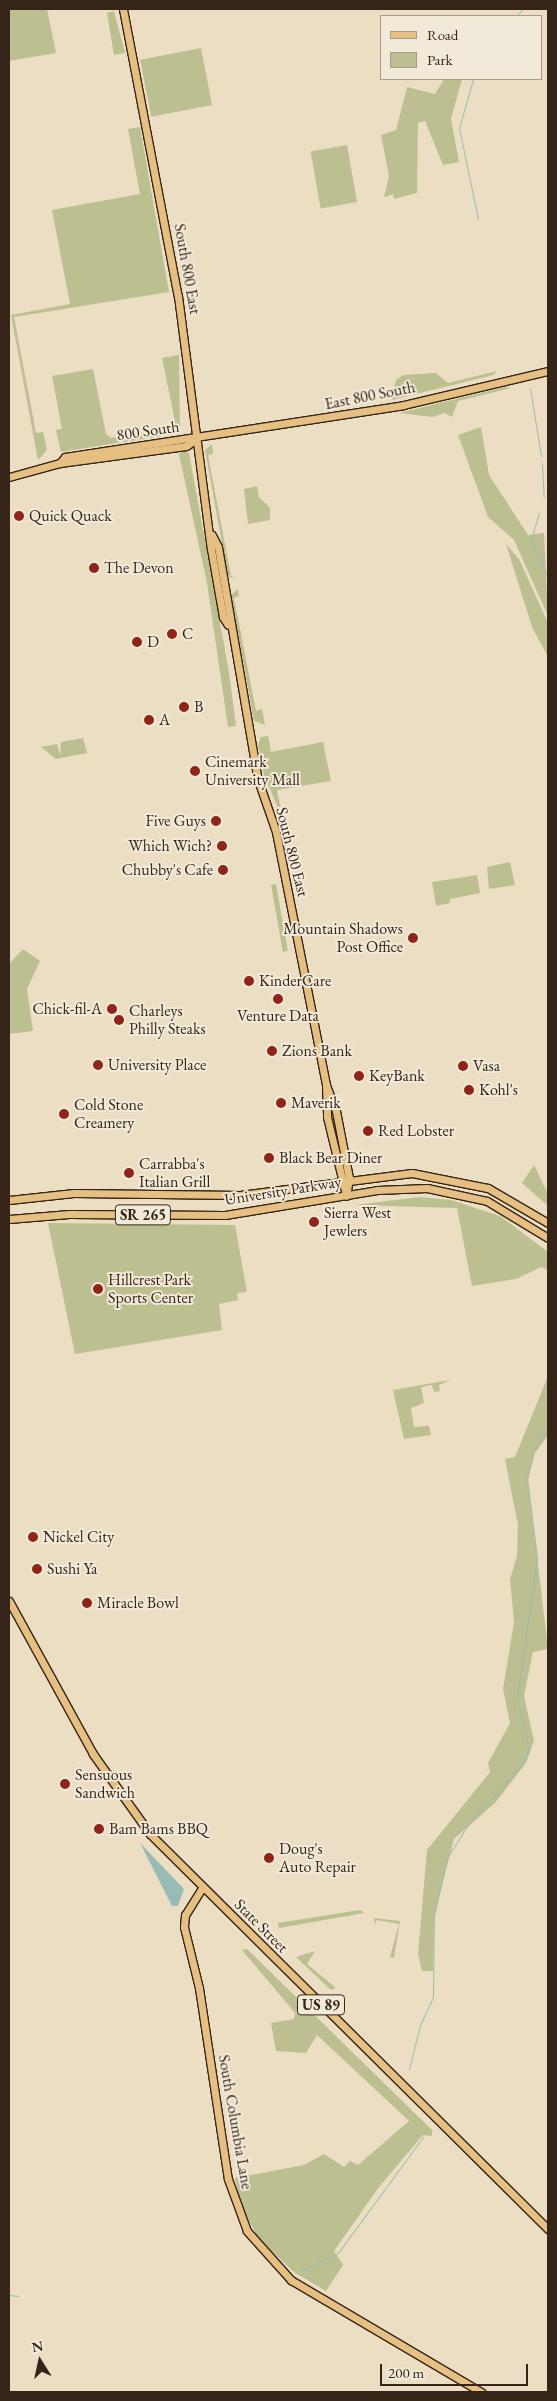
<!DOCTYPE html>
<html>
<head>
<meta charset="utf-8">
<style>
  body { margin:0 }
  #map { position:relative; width:557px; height:2401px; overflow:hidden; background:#ebdec3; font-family:"EB Garamond",serif }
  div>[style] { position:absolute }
  .green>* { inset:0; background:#bcc090; transform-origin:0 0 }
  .water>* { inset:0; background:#98bcb5 }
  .stream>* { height:1px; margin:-0.5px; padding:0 0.5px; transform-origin:0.5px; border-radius:0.5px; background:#98bcb5 }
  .roads { filter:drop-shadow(1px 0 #362419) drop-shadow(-1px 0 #362419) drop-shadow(0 1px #362419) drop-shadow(0 -1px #362419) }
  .major>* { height:7px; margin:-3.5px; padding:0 3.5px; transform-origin:3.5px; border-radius:3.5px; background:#e6bf82 }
  .dots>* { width:14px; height:14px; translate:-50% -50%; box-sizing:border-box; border:2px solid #f2ead8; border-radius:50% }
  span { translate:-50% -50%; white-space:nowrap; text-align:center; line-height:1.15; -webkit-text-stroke:4px #f2ead8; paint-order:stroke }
  .shield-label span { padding:1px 4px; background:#f2ead8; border:1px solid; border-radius:4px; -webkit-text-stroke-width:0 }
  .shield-label { font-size:15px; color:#362419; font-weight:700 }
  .street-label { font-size:16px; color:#362419 }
  .poi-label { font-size:16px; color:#362419 }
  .left { translate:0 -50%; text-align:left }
  .right { translate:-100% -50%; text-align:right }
  .frame { position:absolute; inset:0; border:10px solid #362419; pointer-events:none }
  .legend { position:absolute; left:380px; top:15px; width:162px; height:65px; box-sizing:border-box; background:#f2ead8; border:1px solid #a79b8c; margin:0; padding:6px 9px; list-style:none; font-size:15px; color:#362419 }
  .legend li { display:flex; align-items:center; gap:10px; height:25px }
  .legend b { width:25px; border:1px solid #a79b8c }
  .north { position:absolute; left:15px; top:2336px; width:50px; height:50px; -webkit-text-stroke:4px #f2ead8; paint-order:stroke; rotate:350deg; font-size:14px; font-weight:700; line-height:20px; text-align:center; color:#362419 }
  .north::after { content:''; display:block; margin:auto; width:18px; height:22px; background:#362419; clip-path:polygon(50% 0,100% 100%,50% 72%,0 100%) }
  .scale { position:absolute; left:380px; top:2364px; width:148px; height:22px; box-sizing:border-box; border:2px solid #362419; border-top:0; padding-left:6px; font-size:15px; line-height:18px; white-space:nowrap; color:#362419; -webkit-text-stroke:4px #f2ead8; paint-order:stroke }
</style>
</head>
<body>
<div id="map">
  <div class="green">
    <div style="clip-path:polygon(9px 9px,47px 9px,56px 53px,9px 61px)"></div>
    <div style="clip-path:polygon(114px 11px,125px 53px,114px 55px,107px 13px)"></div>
    <div style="left:201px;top:48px;width:58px;height:62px;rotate:79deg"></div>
    <div style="clip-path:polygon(444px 79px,462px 79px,451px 119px,459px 162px,443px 165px,425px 121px,418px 123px,417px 193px,394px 199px,393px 194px,384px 197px,389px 176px,381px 135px,396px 130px,407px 87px,435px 94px)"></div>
    <div style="clip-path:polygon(140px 127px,169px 292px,14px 317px,36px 433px,43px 432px,47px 450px,38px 460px,11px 315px,70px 304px,52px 210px,140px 194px,128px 129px)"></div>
    <div style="left:347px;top:145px;width:58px;height:37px;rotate:80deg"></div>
    <div style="clip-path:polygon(179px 355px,180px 433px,61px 452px,56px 430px,62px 429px,52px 376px,93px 369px,106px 434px,111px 438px,171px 427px,175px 421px,162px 358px)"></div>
    <div style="clip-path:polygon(497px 371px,493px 375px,392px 400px,396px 380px,403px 375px,436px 373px,448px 383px)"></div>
    <div style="clip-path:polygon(505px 387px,511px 388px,458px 401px,452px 417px,444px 413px,433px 417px,399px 413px)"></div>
    <div style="clip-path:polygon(481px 427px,489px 475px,528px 535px,544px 533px,548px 616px,514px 540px,488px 517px,458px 435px)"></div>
    <div style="clip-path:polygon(212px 444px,213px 454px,208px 455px,231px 576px,236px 580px,228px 576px,205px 450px)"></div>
    <div style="clip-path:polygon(184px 450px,189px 453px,229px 672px,236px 726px,228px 727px,207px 583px,179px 454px)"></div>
    <div style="clip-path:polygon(257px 486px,259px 497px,270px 508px,270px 520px,248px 524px,244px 489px)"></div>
    <div style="clip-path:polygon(506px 544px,519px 559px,548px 623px,548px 657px,532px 627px)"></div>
    <div style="clip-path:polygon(238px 589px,239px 596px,234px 598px,256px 711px,262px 709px,265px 725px,254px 721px,231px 595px)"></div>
    <div style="clip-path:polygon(268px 736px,271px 752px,323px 742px,331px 781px,277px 790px,283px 820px,264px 775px,258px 745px,261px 737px)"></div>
    <div style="clip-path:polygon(83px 738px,87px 753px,56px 759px,41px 747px,57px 744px,60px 755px,61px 742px)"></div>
    <div style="clip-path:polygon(510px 862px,515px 885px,489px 889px,487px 867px)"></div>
    <div style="clip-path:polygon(477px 875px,480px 893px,450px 899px,450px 903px,436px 906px,432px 882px)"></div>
    <div style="left:276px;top:884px;width:68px;height:5px;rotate:80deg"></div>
    <div style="clip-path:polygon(23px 949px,40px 961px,27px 989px,33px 1031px,9px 1034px,9px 964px)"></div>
    <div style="clip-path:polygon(534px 1165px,548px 1194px,548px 1206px,522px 1183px)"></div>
    <div style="clip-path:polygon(420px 1197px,451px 1200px,500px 1216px,548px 1252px,548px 1270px,541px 1267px,516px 1279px,472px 1286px,457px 1208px,355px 1205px)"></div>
    <div style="clip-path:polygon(48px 1223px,235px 1225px,247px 1292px,237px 1293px,238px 1300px,219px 1304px,222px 1330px,75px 1354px)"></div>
    <div style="clip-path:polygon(548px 1376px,548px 1435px,535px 1453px,528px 1479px,548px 1649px,533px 1652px,524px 1696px,534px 1741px,526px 1763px,495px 1803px,454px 1839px,434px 1916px,433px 1971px,422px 1971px,418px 1954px,427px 1850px,490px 1772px,488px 1763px,510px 1723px,503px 1689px,514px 1622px,510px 1579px,517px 1556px,518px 1525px,505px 1459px,515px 1457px)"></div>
    <div style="clip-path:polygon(450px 1380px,439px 1385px,440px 1391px,434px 1392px,432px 1385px,421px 1387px,424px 1403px,411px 1408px,414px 1427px,429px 1426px,431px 1435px,404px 1439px,393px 1390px)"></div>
    <div style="clip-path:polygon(360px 1910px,364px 1913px,279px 1928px,278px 1923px)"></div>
    <div style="clip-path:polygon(374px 1918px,400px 1921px,394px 1958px,390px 1957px,399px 1924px,377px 1920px,375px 1924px)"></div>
    <div style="clip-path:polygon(247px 1949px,432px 2130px,432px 2136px,423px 2135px,379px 2187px,334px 2251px,343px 2265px,326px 2291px,295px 2273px,259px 2239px,240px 2204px,235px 2178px,304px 2165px,324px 2154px,344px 2167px,350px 2161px,358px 2165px,409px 2121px,317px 2035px,306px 2053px,276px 2051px,271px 2023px,294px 2019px,295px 2013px,242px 1950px)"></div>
    <div style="clip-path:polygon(315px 1951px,307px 1964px,336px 1988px,331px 1990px,296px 1957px)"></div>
  </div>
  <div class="water">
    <div style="clip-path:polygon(140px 1843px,184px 1889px,178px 1906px,172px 1906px)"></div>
  </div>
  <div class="stream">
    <div style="left:517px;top:16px;width:9px;rotate:-54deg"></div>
    <div style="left:473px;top:79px;width:51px;rotate:105.9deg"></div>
    <div style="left:459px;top:128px;width:93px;rotate:78.2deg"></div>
    <div style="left:530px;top:388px;width:69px;rotate:80.8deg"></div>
    <div style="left:542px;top:464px;width:33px;rotate:87deg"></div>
    <div style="left:539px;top:513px;width:27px;rotate:107deg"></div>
    <div style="left:531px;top:539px;width:43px;rotate:66.4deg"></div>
    <div style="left:409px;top:2069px;width:45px;rotate:-76deg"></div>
    <div style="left:420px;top:2025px;width:31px;rotate:-65deg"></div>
    <div style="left:433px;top:1997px;width:81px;rotate:-89.3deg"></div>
    <div style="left:434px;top:1916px;width:59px;rotate:-77.4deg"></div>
    <div style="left:447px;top:1858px;width:39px;rotate:-58deg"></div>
    <div style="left:468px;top:1825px;width:79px;rotate:-48.1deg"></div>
    <div style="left:521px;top:1766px;width:19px;rotate:-65deg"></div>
    <div style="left:529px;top:1749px;width:52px;rotate:-103.2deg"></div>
    <div style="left:517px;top:1698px;width:141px;rotate:-81.9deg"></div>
    <div style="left:537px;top:1558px;width:80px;rotate:-97.2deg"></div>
    <div style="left:527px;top:1479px;width:29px;rotate:-78deg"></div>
    <div style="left:533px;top:1451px;width:27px;rotate:-57deg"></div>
    <div style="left:302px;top:2271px;width:40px;rotate:-26.6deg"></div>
    <div style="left:338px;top:2253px;width:144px;rotate:-53.8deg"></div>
    <div style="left:9px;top:2295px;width:9px;rotate:6deg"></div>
  </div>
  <div class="roads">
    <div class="major">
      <div style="left:123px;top:9px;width:292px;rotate:79.2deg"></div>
      <div style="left:178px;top:296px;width:255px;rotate:82.6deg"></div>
      <div style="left:211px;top:549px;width:69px;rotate:80deg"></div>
      <div style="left:223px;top:617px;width:9px;rotate:58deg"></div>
      <div style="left:60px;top:463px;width:8px;rotate:-50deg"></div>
      <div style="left:65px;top:457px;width:342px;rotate:-8.7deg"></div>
      <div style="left:403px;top:405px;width:149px;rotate:-13.2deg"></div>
      <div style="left:9px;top:477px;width:53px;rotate:-15.4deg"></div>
      <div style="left:60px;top:463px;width:127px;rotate:-7.7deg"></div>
      <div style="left:186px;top:446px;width:11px;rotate:-34deg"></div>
      <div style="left:212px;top:535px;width:13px;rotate:63deg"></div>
      <div style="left:218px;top:547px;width:236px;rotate:80.3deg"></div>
      <div style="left:258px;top:780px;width:55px;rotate:70.9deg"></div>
      <div style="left:276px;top:832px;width:258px;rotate:78.8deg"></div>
      <div style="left:326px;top:1085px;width:28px;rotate:69deg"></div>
      <div style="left:336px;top:1111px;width:68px;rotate:79deg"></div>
      <div style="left:349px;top:1178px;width:18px;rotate:99deg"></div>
      <div style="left:326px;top:1085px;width:32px;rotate:88deg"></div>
      <div style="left:327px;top:1117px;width:80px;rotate:76.3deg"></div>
      <div style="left:9px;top:1200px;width:65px;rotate:-6.1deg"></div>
      <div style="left:74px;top:1193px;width:166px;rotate:0.7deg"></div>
      <div style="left:240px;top:1195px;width:173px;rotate:-7.3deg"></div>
      <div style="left:412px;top:1173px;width:77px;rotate:11.2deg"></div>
      <div style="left:488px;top:1188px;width:69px;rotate:30.3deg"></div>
      <div style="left:9px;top:1219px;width:60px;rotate:-4.8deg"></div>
      <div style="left:69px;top:1214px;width:156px;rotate:0.4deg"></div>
      <div style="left:225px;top:1215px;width:154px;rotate:-9.3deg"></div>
      <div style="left:377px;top:1190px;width:50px;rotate:-2.3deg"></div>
      <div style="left:427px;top:1188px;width:61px;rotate:12.2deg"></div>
      <div style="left:487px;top:1201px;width:71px;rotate:31.2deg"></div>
      <div style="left:9px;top:1601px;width:175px;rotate:61.2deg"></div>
      <div style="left:93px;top:1754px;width:98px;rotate:54.5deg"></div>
      <div style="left:150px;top:1834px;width:561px;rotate:44.78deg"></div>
      <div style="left:202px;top:1888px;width:32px;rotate:122deg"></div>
      <div style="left:185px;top:1915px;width:12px;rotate:95deg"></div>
      <div style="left:184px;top:1927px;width:63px;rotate:76.2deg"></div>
      <div style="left:199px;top:1988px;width:193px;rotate:81.4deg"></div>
      <div style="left:228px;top:2179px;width:55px;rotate:69.9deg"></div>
      <div style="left:247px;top:2231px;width:66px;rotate:48.1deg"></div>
      <div style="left:291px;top:2280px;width:221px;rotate:30.5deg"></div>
    </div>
  </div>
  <div class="dots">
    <div style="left:19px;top:516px;background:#8f2418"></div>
    <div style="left:94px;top:568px;background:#8f2418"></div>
    <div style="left:172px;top:634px;background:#8f2418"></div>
    <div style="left:137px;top:642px;background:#8f2418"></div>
    <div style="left:184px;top:707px;background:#8f2418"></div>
    <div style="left:149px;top:720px;background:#8f2418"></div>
    <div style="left:195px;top:771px;background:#8f2418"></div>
    <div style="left:216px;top:821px;background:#8f2418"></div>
    <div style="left:222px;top:846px;background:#8f2418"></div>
    <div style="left:223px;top:870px;background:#8f2418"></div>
    <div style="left:413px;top:938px;background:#8f2418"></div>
    <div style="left:249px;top:981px;background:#8f2418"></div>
    <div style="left:278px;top:999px;background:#8f2418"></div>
    <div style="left:112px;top:1009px;background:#8f2418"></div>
    <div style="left:119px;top:1020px;background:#8f2418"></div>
    <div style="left:272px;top:1051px;background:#8f2418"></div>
    <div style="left:98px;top:1065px;background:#8f2418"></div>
    <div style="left:463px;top:1066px;background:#8f2418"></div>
    <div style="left:359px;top:1076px;background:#8f2418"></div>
    <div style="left:469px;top:1090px;background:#8f2418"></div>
    <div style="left:281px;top:1103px;background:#8f2418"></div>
    <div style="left:64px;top:1114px;background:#8f2418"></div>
    <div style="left:368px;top:1131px;background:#8f2418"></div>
    <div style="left:269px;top:1158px;background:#8f2418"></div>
    <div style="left:129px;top:1173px;background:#8f2418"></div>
    <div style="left:314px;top:1222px;background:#8f2418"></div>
    <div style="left:98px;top:1289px;background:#8f2418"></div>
    <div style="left:33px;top:1537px;background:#8f2418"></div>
    <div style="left:37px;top:1569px;background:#8f2418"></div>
    <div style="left:87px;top:1603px;background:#8f2418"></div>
    <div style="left:65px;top:1784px;background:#8f2418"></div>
    <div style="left:99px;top:1829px;background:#8f2418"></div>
    <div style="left:269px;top:1858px;background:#8f2418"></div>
  </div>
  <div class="shield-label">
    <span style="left:143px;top:1215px">SR 265</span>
    <span style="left:321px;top:2005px">US 89</span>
  </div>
  <div class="street-label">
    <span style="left:187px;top:269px;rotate:80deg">South 800 East</span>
    <span style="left:370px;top:396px;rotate:-11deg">East 800 South</span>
    <span style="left:148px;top:431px;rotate:-8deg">800 South</span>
    <span style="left:292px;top:852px;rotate:76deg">South 800 East</span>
    <span style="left:283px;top:1191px;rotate:-9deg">University Parkway</span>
    <span style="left:261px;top:1926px;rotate:45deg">State Street</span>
    <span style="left:235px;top:2122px;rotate:80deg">South Columbia Lane</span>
  </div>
  <div class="poi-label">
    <span class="left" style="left:29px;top:516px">Quick Quack</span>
    <span class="left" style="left:104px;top:568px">The Devon</span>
    <span class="left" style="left:182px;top:634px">C</span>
    <span class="left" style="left:147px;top:642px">D</span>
    <span class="left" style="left:194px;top:707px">B</span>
    <span class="left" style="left:159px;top:720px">A</span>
    <span class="left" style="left:205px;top:771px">Cinemark<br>University Mall</span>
    <span class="right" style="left:206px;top:821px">Five Guys</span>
    <span class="right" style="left:212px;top:846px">Which Wich?</span>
    <span class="right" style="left:213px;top:870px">Chubby's Cafe</span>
    <span class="right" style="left:403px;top:938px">Mountain Shadows<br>Post Office</span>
    <span class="left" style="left:259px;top:981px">KinderCare</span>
    <span class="right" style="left:102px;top:1009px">Chick-fil-A</span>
    <span class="left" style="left:129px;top:1020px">Charleys<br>Philly Steaks</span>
    <span style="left:278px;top:1016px">Venture Data</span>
    <span class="left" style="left:282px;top:1051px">Zions Bank</span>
    <span class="left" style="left:108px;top:1065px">University Place</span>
    <span class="left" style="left:473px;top:1066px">Vasa</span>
    <span class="left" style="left:369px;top:1076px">KeyBank</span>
    <span class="left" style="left:479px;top:1090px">Kohl's</span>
    <span class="left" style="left:291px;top:1103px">Maverik</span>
    <span class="left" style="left:74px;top:1114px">Cold Stone<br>Creamery</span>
    <span class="left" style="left:378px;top:1131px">Red Lobster</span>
    <span class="left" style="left:279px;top:1158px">Black Bear Diner</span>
    <span class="left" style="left:139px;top:1173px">Carrabba's<br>Italian Grill</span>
    <span class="left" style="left:324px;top:1222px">Sierra West<br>Jewlers</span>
    <span class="left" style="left:108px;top:1289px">Hillcrest Park<br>Sports Center</span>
    <span class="left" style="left:43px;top:1537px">Nickel City</span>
    <span class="left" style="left:47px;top:1569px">Sushi Ya</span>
    <span class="left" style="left:97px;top:1603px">Miracle Bowl</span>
    <span class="left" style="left:75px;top:1784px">Sensuous<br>Sandwich</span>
    <span class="left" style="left:109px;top:1829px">Bam Bams BBQ</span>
    <span class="left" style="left:279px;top:1858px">Doug's<br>Auto Repair</span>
  </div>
  <div class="frame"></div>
  <ul class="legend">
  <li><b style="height:6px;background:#e6bf82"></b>Road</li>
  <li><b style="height:14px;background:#bcc090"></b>Park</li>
  </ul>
  <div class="north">N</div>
  <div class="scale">200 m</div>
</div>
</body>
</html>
